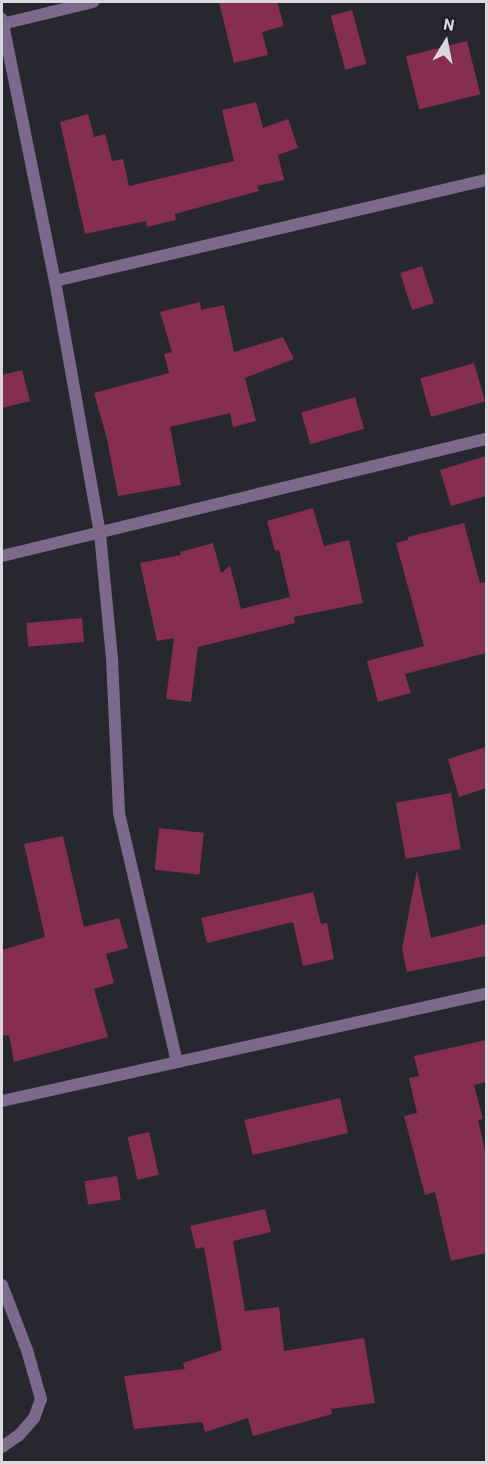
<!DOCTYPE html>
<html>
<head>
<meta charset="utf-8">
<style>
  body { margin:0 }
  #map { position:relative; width:488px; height:1464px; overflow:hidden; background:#272730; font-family:Barlow,sans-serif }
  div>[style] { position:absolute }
  .building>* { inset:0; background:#852e50; transform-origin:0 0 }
  .minor>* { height:12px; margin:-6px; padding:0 6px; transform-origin:6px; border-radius:6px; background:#7c698b }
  span { translate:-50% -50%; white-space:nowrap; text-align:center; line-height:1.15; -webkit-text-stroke:6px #1d1d26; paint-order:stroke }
  .frame { position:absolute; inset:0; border:3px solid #d8d8de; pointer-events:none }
  .north { position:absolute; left:416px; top:12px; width:60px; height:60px; -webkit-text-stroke:4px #1d1d26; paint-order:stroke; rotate:10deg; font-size:16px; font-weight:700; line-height:24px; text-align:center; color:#d8d8de }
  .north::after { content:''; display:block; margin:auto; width:21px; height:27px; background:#d8d8de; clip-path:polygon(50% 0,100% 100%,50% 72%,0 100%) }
</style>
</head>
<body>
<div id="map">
  <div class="building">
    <div style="clip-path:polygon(219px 2px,277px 2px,284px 26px,262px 32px,268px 55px,234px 63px)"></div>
    <div style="left:352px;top:10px;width:56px;height:22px;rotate:75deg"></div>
    <div style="left:467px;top:41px;width:55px;height:63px;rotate:76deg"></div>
    <div style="clip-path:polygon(256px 102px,263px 128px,288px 119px,298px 148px,278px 155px,284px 180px,257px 186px,259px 191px,175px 214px,176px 220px,147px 227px,146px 221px,85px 234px,60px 122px,88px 114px,94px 137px,105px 134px,112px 161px,123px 159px,129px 186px,234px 161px,222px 110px)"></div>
    <div style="left:422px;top:266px;width:39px;height:23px;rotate:72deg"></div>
    <div style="clip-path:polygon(200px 302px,201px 310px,224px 305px,234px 352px,283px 337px,294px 359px,245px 378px,256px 421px,233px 427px,230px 413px,170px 427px,181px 485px,118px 496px,107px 439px,94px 393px,169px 373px,164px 354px,172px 352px,160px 312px)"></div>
    <div style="left:474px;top:363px;width:40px;height:56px;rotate:74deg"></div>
    <div style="clip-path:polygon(22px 370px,30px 401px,2px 408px,2px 375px)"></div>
    <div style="left:355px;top:397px;width:33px;height:56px;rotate:74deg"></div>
    <div style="clip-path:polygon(486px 456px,486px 496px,451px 506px,440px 470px)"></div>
    <div style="clip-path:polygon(313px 508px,324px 546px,349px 540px,363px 603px,294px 617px,295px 623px,198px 647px,191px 702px,166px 699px,174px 638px,157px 641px,140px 563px,181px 555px,180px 552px,213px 543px,221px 573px,230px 566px,241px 609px,290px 597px,279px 550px,275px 551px,267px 521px)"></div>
    <div style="clip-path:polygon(464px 523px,480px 583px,486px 582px,486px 653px,405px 674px,411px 693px,378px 702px,367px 661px,424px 646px,396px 543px,408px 540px,408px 537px)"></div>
    <div style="left:82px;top:618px;width:24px;height:56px;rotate:85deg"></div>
    <div style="clip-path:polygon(486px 747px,486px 788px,459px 797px,448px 759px)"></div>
    <div style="left:451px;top:793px;width:57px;height:56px;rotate:80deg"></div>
    <div style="left:159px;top:828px;width:45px;height:42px;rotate:6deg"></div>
    <div style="clip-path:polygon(63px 836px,84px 927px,119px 918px,128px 948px,106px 954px,114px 983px,94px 989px,108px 1037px,14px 1062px,9px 1035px,2px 1036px,2px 950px,45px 937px,24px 844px)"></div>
    <div style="clip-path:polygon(417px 870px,431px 938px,486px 924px,486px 956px,407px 972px,402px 949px)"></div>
    <div style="clip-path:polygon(313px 892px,321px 924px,327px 923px,334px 959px,303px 966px,293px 922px,207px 943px,201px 918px)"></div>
    <div style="clip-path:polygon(486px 1040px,486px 1082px,474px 1085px,483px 1119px,478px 1120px,486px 1155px,486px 1253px,451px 1261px,435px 1192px,425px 1195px,404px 1116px,417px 1113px,409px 1078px,419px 1076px,414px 1056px)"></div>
    <div style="left:340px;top:1098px;width:36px;height:98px;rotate:77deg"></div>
    <div style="left:149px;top:1132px;width:44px;height:22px;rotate:77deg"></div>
    <div style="left:117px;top:1176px;width:24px;height:33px;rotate:81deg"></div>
    <div style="clip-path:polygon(265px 1209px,271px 1232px,233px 1241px,245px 1311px,279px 1307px,284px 1351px,364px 1338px,375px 1403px,331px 1409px,332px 1414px,253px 1436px,248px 1418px,205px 1432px,202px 1422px,134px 1429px,124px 1376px,185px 1369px,183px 1363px,222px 1350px,204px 1247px,196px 1249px,190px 1226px)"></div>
  </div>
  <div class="minor">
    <div style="left:2px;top:19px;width:267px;rotate:78.6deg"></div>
    <div style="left:55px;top:281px;width:257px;rotate:79.9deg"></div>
    <div style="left:100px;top:534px;width:125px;rotate:84.5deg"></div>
    <div style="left:112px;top:658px;width:155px;rotate:87.4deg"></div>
    <div style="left:119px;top:813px;width:256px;rotate:76.9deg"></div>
    <div style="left:2px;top:24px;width:94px;rotate:-13.6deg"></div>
    <div style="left:55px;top:281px;width:443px;rotate:-13.2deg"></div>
    <div style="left:2px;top:556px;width:498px;rotate:-13.6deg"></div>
    <div style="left:2px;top:1101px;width:496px;rotate:-12.5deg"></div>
    <div style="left:2px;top:1285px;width:70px;rotate:69deg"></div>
    <div style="left:27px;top:1350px;width:51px;rotate:74.1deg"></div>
    <div style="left:41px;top:1399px;width:20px;rotate:110deg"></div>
    <div style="left:34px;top:1418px;width:23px;rotate:131deg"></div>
    <div style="left:19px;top:1435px;width:21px;rotate:145deg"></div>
  </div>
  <div class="frame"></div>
  <div class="north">N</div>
</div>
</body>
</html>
